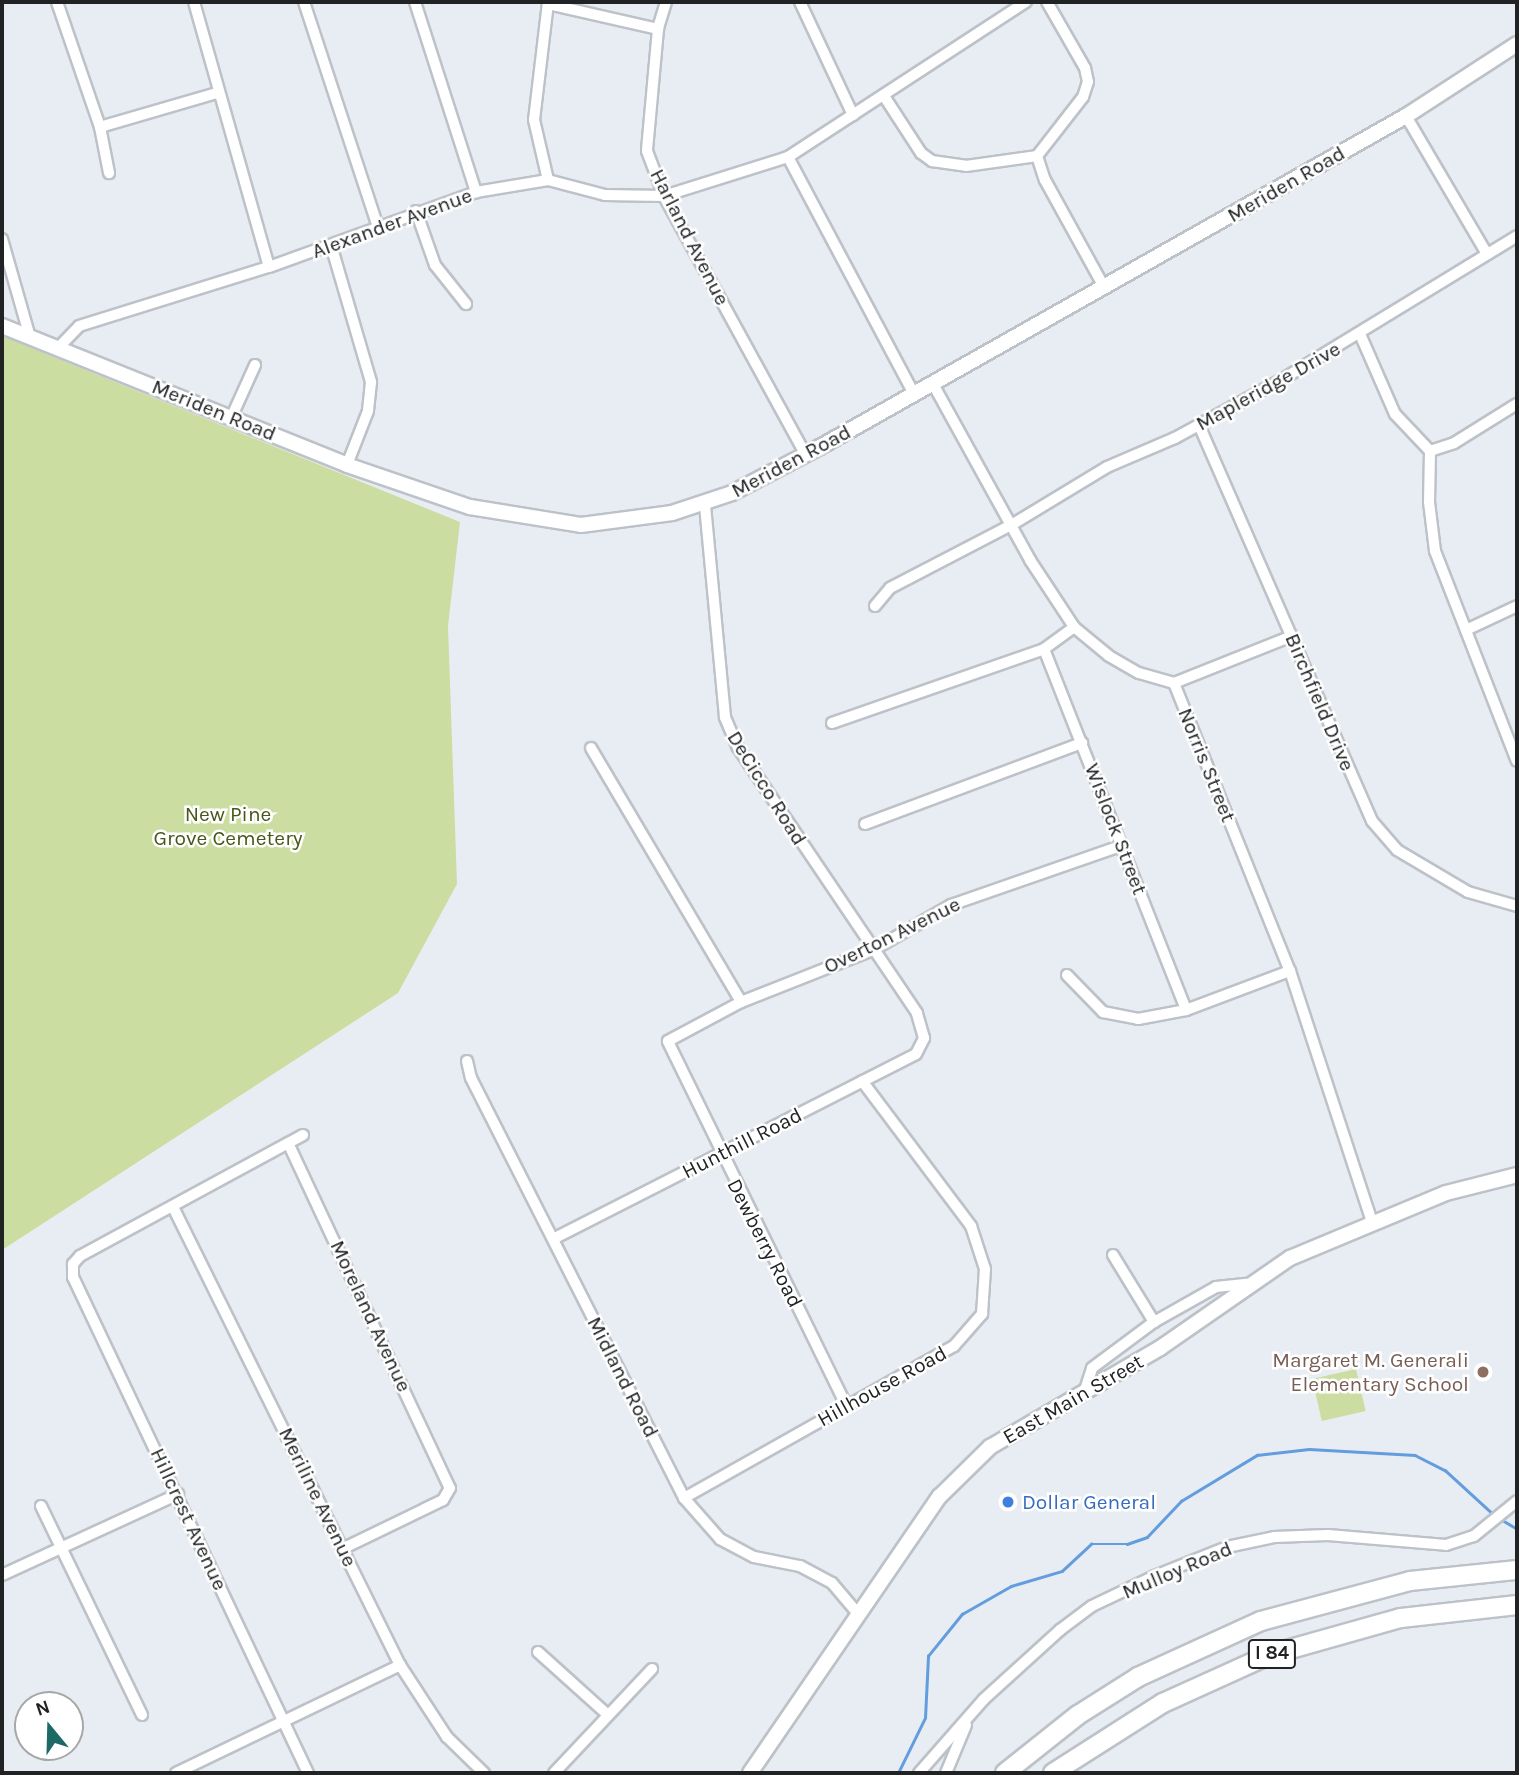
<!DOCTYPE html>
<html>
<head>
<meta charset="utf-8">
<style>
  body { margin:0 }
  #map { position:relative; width:1519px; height:1775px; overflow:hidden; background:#e8edf3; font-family:Karla,sans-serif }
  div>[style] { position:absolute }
  .green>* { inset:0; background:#cbdda0; transform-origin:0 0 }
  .stream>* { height:2.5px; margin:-1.25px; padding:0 1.25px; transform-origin:1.25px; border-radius:1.25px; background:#639dde }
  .roads { filter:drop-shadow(2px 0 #bdc2c8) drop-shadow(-2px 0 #bdc2c8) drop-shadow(0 2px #bdc2c8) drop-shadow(0 -2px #bdc2c8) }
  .street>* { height:10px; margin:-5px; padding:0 5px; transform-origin:5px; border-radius:5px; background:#fff }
  .secondary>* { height:14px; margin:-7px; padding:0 7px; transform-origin:7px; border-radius:7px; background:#fff }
  .highway>* { height:18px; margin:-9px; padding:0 9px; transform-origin:9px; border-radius:9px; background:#fff }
  .dots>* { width:19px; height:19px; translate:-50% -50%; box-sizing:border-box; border:4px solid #fff; border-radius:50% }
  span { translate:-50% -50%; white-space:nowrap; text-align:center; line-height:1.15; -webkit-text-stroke:5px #fff; paint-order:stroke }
  .shield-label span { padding:2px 5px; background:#fff; border:2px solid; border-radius:5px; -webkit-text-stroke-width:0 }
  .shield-label { font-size:19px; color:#202224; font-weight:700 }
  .street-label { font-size:21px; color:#202224 }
  .park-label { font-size:21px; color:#49571a }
  .education-label { font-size:21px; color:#785e54 }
  .right { translate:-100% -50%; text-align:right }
  .shop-label { font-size:21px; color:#366cbe }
  .left { translate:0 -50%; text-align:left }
  .frame { position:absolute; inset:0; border:4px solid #202224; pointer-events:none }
  .north { position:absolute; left:14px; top:1691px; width:70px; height:70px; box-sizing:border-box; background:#fff; border:2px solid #a6a7a7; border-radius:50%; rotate:341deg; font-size:19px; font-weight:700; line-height:28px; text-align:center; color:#202224 }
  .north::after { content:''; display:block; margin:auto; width:24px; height:32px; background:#1d6966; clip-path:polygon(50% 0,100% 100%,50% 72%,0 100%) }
</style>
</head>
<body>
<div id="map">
  <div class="green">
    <div style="clip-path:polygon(2px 336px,460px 522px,448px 626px,457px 884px,398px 993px,2px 1250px)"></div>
    <div style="left:1356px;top:1369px;width:43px;height:45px;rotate:77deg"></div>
  </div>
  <div class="stream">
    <div style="left:1499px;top:1518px;width:21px;rotate:31deg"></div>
    <div style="left:898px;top:1773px;width:61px;rotate:-63.9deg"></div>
    <div style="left:925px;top:1718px;width:62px;rotate:-87.2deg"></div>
    <div style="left:928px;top:1656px;width:54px;rotate:-51deg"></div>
    <div style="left:962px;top:1614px;width:56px;rotate:-29.7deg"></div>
    <div style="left:1011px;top:1586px;width:53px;rotate:-16.4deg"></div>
    <div style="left:1062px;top:1571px;width:40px;rotate:-43deg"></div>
    <div style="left:1091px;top:1544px;width:36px"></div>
    <div style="left:1127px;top:1544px;width:21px;rotate:-19deg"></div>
    <div style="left:1147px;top:1537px;width:50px;rotate:-46.6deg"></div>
    <div style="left:1181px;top:1501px;width:89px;rotate:-31.2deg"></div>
    <div style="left:1257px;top:1455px;width:52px;rotate:-6.6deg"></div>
    <div style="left:1309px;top:1449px;width:106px;rotate:3.2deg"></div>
    <div style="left:1415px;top:1455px;width:34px;rotate:27deg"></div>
    <div style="left:1445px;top:1470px;width:65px;rotate:42.5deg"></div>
  </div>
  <div class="roads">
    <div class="street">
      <div style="left:57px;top:2px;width:132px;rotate:71deg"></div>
      <div style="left:100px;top:127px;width:47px;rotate:78.9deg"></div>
      <div style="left:194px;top:2px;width:275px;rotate:74.2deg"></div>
      <div style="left:304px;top:2px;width:234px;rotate:71.8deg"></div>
      <div style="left:415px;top:2px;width:200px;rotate:72.2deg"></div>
      <div style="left:666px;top:2px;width:28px;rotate:107deg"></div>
      <div style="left:658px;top:29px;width:122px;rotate:95.2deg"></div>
      <div style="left:647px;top:151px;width:48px;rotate:69.3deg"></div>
      <div style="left:664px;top:196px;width:295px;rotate:61.3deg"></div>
      <div style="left:800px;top:2px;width:125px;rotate:64.9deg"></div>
      <div style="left:548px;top:4px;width:113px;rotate:12.8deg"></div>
      <div style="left:884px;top:96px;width:68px;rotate:57deg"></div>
      <div style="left:921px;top:153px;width:14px;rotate:36deg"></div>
      <div style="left:932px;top:161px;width:34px;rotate:8deg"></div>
      <div style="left:966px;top:166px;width:72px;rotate:-8deg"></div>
      <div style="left:1037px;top:156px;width:75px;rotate:-52.1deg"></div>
      <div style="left:1083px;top:97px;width:16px;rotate:-72deg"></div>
      <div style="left:1088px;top:82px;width:14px;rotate:-102deg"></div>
      <div style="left:1085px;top:68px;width:76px;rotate:-119.9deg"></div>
      <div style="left:1406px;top:116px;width:160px;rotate:59.6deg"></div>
      <div style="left:100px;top:127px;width:122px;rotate:-16.2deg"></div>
      <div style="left:1037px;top:156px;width:25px;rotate:72deg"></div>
      <div style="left:1045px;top:180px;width:122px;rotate:61.1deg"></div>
      <div style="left:788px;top:157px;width:268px;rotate:62deg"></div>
      <div style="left:548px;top:180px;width:62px;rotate:-103.1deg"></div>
      <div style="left:534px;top:120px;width:119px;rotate:-83.2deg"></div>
      <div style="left:416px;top:211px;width:57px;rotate:70.6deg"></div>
      <div style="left:435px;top:265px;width:50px;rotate:51.5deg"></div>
      <div style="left:2px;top:239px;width:102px;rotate:74.1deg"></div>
      <div style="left:331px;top:245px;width:143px;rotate:73.7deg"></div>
      <div style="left:371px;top:382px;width:29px;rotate:96deg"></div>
      <div style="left:368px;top:411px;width:58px;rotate:111.3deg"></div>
      <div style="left:1360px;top:334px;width:87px;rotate:66.4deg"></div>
      <div style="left:1395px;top:414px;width:51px;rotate:46.6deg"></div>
      <div style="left:58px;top:348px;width:30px;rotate:-46deg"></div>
      <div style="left:79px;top:326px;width:199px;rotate:-17.3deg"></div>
      <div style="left:269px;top:267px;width:220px;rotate:-19.9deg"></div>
      <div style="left:476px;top:192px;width:73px;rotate:-9.5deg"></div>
      <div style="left:548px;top:180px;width:59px;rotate:14.7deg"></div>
      <div style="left:605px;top:195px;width:59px;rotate:1deg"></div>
      <div style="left:664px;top:196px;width:130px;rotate:-17.5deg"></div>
      <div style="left:788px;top:157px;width:284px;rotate:-33.1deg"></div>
      <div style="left:933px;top:384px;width:201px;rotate:61.1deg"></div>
      <div style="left:1030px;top:560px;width:80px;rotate:56.7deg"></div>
      <div style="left:1074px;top:627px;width:45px;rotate:39.6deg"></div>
      <div style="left:1109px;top:656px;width:34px;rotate:30deg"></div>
      <div style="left:1139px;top:673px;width:36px;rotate:16deg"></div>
      <div style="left:1174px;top:683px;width:310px;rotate:68.1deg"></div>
      <div style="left:1290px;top:971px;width:264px;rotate:71.9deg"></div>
      <div style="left:232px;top:416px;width:56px;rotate:-65.7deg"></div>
      <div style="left:1199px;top:425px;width:432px;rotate:66.4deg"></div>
      <div style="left:1372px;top:821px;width:38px;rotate:49deg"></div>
      <div style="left:1397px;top:850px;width:82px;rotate:30.6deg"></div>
      <div style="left:1468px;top:892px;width:51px;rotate:15.9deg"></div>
      <div style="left:1430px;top:451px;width:51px;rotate:91.1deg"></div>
      <div style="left:1429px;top:502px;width:49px;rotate:83deg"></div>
      <div style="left:1435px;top:551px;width:225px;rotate:68.7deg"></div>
      <div style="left:1430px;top:451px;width:25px;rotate:-18deg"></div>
      <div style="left:1454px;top:443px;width:74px;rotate:-31.8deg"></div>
      <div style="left:875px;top:606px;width:23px;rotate:-50deg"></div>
      <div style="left:890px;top:588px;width:139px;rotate:-27.5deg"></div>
      <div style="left:1013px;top:524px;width:110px;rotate:-31.2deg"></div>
      <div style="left:1107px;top:467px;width:74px;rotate:-23.1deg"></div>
      <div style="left:1175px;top:438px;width:123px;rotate:-28.6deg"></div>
      <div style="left:1283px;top:379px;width:274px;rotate:-31.4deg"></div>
      <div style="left:1466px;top:630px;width:56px;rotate:-25.2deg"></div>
      <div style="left:1044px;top:649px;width:388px;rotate:68.5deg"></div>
      <div style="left:1174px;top:683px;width:127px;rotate:-21.7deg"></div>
      <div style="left:832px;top:723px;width:225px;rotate:-19.2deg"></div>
      <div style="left:1044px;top:649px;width:37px;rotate:-36deg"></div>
      <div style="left:591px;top:748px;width:295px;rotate:59.4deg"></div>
      <div style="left:865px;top:824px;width:232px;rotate:-20.5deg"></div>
      <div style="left:1067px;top:975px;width:52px;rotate:45.8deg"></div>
      <div style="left:1103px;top:1012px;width:36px;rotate:11deg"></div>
      <div style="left:1138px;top:1019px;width:49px;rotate:-10.6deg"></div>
      <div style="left:1186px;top:1010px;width:111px;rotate:-20.6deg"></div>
      <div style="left:467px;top:1061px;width:17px;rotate:77deg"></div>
      <div style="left:471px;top:1078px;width:471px;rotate:63.1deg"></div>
      <div style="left:684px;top:1498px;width:55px;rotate:48.7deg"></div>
      <div style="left:720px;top:1539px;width:38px;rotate:28deg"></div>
      <div style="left:754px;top:1557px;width:47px;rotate:11.1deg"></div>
      <div style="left:800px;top:1566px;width:36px;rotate:28deg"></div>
      <div style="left:832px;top:1583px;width:42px;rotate:49.8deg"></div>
      <div style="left:303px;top:1135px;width:254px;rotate:151.5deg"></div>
      <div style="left:80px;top:1256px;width:11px;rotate:131deg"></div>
      <div style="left:73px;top:1264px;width:13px;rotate:90deg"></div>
      <div style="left:73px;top:1277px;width:549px;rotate:64.65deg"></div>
      <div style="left:289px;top:1145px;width:379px;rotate:64.9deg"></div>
      <div style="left:450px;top:1488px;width:14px;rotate:120deg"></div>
      <div style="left:443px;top:1500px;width:110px;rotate:154.1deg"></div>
      <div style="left:173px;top:1207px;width:511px;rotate:63.64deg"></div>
      <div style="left:400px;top:1665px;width:86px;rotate:56.9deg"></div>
      <div style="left:447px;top:1737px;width:52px;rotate:44.2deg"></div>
      <div style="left:553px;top:1239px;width:407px;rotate:-27deg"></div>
      <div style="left:916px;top:1054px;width:18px;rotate:-63deg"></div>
      <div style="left:924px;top:1038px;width:26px;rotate:-106deg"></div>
      <div style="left:917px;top:1013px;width:320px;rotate:-124deg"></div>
      <div style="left:738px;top:748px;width:34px;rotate:-113deg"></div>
      <div style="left:725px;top:717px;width:213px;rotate:-95.4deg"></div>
      <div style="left:1113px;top:1255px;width:79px;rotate:58.5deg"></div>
      <div style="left:1085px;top:1390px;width:23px;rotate:-72deg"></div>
      <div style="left:1092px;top:1368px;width:77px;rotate:-36.6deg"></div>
      <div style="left:1154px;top:1322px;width:71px;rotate:-29.4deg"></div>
      <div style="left:1216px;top:1287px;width:31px;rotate:-6deg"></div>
      <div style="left:846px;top:1405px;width:405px;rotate:-116.1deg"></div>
      <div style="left:668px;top:1041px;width:83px;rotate:-28.1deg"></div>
      <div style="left:741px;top:1002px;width:142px;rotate:-21.5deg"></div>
      <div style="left:873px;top:950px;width:90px;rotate:-30deg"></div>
      <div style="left:951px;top:905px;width:182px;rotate:-19.2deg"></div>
      <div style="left:684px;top:1498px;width:310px;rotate:-29.4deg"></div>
      <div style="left:954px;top:1346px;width:43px;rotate:-48.8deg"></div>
      <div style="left:982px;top:1314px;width:45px;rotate:-86.2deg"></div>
      <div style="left:985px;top:1269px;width:45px;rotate:-108deg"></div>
      <div style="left:971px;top:1226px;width:181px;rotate:-126.9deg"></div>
      <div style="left:41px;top:1506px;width:232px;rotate:64.2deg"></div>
      <div style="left:2px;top:1575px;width:194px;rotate:-24.7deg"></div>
      <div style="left:538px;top:1652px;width:94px;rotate:42deg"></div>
      <div style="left:176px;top:1773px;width:249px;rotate:-25.7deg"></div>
      <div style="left:554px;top:1773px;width:143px;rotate:-46.7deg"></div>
      <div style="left:919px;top:1773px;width:98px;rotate:-48.7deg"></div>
      <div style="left:984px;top:1699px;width:103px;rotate:-42.2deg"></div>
      <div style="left:1060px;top:1630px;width:40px;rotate:-37deg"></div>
      <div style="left:1092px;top:1606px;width:70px;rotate:-25.5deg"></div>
      <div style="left:1155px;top:1576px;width:78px;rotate:-21.9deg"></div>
      <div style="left:1227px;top:1547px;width:48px;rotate:-12deg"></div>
      <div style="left:1274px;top:1537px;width:54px;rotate:-2.1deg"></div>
      <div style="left:1328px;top:1535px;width:118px;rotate:4.8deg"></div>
      <div style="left:1446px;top:1545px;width:29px;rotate:-18deg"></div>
      <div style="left:1474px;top:1536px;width:55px;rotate:-39.1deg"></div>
      <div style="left:946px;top:1773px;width:52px;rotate:-67.4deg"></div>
    </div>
    <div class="secondary">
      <div style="left:2px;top:326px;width:372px;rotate:21.9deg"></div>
      <div style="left:347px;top:465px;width:130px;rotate:18.9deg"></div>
      <div style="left:470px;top:507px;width:112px;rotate:9.2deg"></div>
      <div style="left:581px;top:525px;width:92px;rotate:-7.5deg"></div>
      <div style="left:672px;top:513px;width:63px;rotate:-18.4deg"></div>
      <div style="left:732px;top:493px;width:99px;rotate:-27.6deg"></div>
      <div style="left:820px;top:447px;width:673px;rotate:-29.46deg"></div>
      <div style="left:1406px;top:116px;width:132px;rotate:-33deg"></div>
      <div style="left:750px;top:1773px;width:336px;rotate:-55.6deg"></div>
      <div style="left:940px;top:1496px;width:70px;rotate:-44.4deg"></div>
      <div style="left:990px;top:1447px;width:197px;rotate:-30.2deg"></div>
      <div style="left:1160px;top:1348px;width:158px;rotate:-34.7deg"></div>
      <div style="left:1290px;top:1258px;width:169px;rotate:-22.6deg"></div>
      <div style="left:1446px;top:1193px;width:73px;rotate:-14.2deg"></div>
    </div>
    <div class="highway">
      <div style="left:1005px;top:1773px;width:93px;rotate:-38.5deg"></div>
      <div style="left:1078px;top:1715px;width:71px;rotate:-32.3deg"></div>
      <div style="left:1138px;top:1677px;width:135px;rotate:-24.5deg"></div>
      <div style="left:1261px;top:1621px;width:154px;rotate:-15deg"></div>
      <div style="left:1410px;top:1581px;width:108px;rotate:-5.9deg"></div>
      <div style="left:1053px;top:1773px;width:130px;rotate:-32.5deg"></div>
      <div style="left:1163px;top:1703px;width:116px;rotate:-24.4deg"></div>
      <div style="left:1269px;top:1655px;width:137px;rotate:-15.7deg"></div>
      <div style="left:1401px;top:1618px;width:117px;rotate:-6.4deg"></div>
    </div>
  </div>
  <div class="dots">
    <div style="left:1483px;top:1372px;background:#8d6e63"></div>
    <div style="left:1008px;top:1502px;background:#3f7fe0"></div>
  </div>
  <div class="shield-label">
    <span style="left:1272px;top:1654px">I 84</span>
  </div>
  <div class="street-label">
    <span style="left:1286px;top:184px;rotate:-30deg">Meriden Road</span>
    <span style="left:392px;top:223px;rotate:-20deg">Alexander Avenue</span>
    <span style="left:690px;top:237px;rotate:63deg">Harland Avenue</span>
    <span style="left:1268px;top:386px;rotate:-29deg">Mapleridge Drive</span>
    <span style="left:214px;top:410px;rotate:22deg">Meriden Road</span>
    <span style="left:791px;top:461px;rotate:-28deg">Meriden Road</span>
    <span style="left:1320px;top:702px;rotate:67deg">Birchfield Drive</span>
    <span style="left:1207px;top:765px;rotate:68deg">Norris Street</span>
    <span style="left:767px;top:788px;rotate:58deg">DeCicco Road</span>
    <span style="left:1116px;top:829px;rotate:69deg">Wislock Street</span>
    <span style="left:892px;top:935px;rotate:-26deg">Overton Avenue</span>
    <span style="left:742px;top:1143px;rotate:-27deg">Hunthill Road</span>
    <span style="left:765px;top:1243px;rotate:63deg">Dewberry Road</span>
    <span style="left:371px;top:1316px;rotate:65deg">Moreland Avenue</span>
    <span style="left:623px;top:1377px;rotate:63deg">Midland Road</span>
    <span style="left:882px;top:1386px;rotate:-29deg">Hillhouse Road</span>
    <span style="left:1073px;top:1399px;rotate:-30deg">East Main Street</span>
    <span style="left:318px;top:1497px;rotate:64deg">Meriline Avenue</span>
    <span style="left:189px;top:1519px;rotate:65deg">Hillcrest Avenue</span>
    <span style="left:1177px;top:1570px;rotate:-23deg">Mulloy Road</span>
  </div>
  <div class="park-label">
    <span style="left:228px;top:826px">New Pine<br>Grove Cemetery</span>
  </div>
  <div class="education-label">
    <span class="right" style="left:1469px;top:1372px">Margaret M. Generali<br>Elementary School</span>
  </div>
  <div class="shop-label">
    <span class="left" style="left:1022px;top:1502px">Dollar General</span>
  </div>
  <div class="frame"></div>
  <div class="north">N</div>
</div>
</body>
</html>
